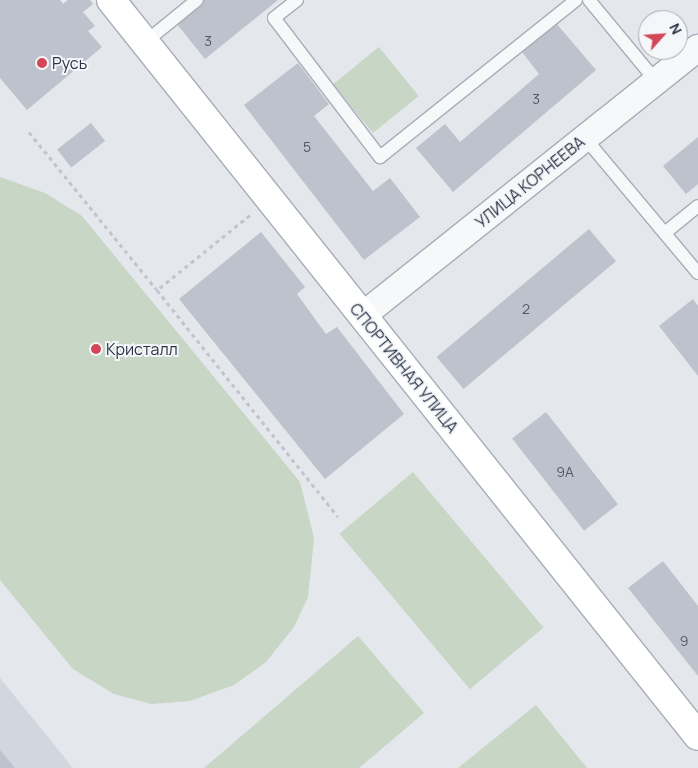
<!DOCTYPE html>
<html>
<head>
<meta charset="utf-8">
<style>
  body { margin:0 }
  #map { position:relative; width:698px; height:768px; overflow:hidden; background:#e4e7ec; font-family:Manrope,sans-serif }
  div>[style] { position:absolute }
  .built>* { inset:0; background:#d2d6de }
  .green>* { inset:0; background:#c8d6c5; transform-origin:0 0 }
  .building>* { inset:0; background:#bec2cc; transform-origin:0 0 }
  .path>* { height:3px; margin-top:-1.5px; transform-origin:0; background:repeating-linear-gradient(90deg,#c2c5cb 0 4px,transparent 0 8px) }
  .roads { filter:drop-shadow(1px 0 #a9adb7) drop-shadow(-1px 0 #a9adb7) drop-shadow(0 1px #a9adb7) drop-shadow(0 -1px #a9adb7) }
  .lane>* { height:12px; margin:-6px; padding:0 6px; transform-origin:6px; border-radius:6px; background:#f7f8fa }
  .street>* { height:26px; margin:-13px; padding:0 13px; transform-origin:13px; border-radius:13px; background:#f7f8fa }
  .secondary>* { height:28px; margin:-14px; padding:0 14px; transform-origin:14px; border-radius:14px; background:#fff }
  .dots>* { width:14px; height:14px; translate:-50% -50%; box-sizing:border-box; border:2px solid #f4f6f9; border-radius:50% }
  span { translate:-50% -50%; white-space:nowrap; text-align:center; line-height:1.15; -webkit-text-stroke:4px #f4f6f9; paint-order:stroke }
  .number-label { font-size:14px; color:#505767 }
  .number-label span { -webkit-text-stroke-width:0 }
  .poi-label { font-size:16px; color:#2b3345 }
  .left { translate:0 -50%; text-align:left }
  .street-label { font-size:16px; color:#2b3345 }
  .north { position:absolute; left:638px; top:10px; width:50px; height:50px; box-sizing:border-box; background:#f4f6f9; border:1px solid #a4a8b1; border-radius:50%; rotate:64deg; font-size:14px; font-weight:700; line-height:20px; text-align:center; color:#2b3345 }
  .north::after { content:''; display:block; margin:auto; width:18px; height:22px; background:#d34756; clip-path:polygon(50% 0,100% 100%,50% 72%,0 100%) }
</style>
</head>
<body>
<div id="map">
  <div class="built">
    <div style="clip-path:polygon(0 678px,73px 768px,0 768px)"></div>
  </div>
  <div class="green">
    <div style="left:379px;top:47px;width:63px;height:59px;rotate:51deg"></div>
    <div style="clip-path:polygon(0 177px,45px 193px,82px 216px,300px 482px,314px 538px,308px 597px,294px 627px,266px 662px,234px 685px,190px 701px,151px 704px,114px 694px,73px 669px,0 580px)"></div>
    <div style="left:413px;top:472px;width:203px;height:96px;rotate:50deg"></div>
    <div style="clip-path:polygon(358px 636px,424px 713px,359px 768px,204px 768px)"></div>
    <div style="clip-path:polygon(536px 705px,587px 768px,458px 768px)"></div>
  </div>
  <div class="building">
    <div style="clip-path:polygon(0 0,60px 0,63px 4px,68px 0,90px 0,93px 4px,83px 12px,95px 26px,88px 31px,102px 47px,27px 110px,0 78px)"></div>
    <div style="clip-path:polygon(204px 0,278px 0,205px 59px,176px 23px)"></div>
    <div style="clip-path:polygon(556px 23px,596px 70px,453px 192px,416px 148px,445px 124px,460px 142px,539px 74px,522px 52px)"></div>
    <div style="clip-path:polygon(298px 63px,329px 104px,314px 116px,373px 191px,390px 178px,420px 217px,364px 260px,244px 105px)"></div>
    <div style="left:91px;top:123px;width:23px;height:43px;rotate:52deg"></div>
    <div style="clip-path:polygon(698px 137px,698px 184px,686px 194px,663px 166px)"></div>
    <div style="left:589px;top:229px;width:42px;height:199px;rotate:50deg"></div>
    <div style="clip-path:polygon(261px 232px,305px 287px,297px 294px,326px 334px,337px 327px,404px 414px,325px 479px,179px 299px)"></div>
    <div style="clip-path:polygon(693px 299px,698px 306px,698px 376px,659px 326px)"></div>
    <div style="left:546px;top:412px;width:117px;height:43px;rotate:52deg"></div>
    <div style="clip-path:polygon(663px 561px,698px 606px,698px 676px,628px 588px)"></div>
    <div style="clip-path:polygon(0 750px,15px 768px,0 768px)"></div>
  </div>
  <div class="path">
    <div style="left:29px;top:132px;width:203px;rotate:51deg"></div>
    <div style="left:250px;top:215px;width:119px;rotate:141.1deg"></div>
    <div style="left:157px;top:290px;width:290px;rotate:51.4deg"></div>
  </div>
  <div class="roads">
    <div class="lane">
      <div style="left:297px;top:0;width:29px;rotate:142deg"></div>
      <div style="left:274px;top:18px;width:175px;rotate:52.7deg"></div>
      <div style="left:380px;top:157px;width:251px;rotate:-38.7deg"></div>
      <div style="left:589px;top:0;width:105px;rotate:50.4deg"></div>
      <div style="left:144px;top:43px;width:68px;rotate:-39.1deg"></div>
      <div style="left:585px;top:138px;width:176px;rotate:50.1deg"></div>
      <div style="left:666px;top:232px;width:41px;rotate:-39.1deg"></div>
    </div>
    <div class="street">
      <div style="left:362px;top:316px;width:430px;rotate:-38.6deg"></div>
    </div>
    <div class="secondary">
      <div style="left:111px;top:0;width:941px;rotate:51.43deg"></div>
    </div>
  </div>
  <div class="dots">
    <div style="left:42px;top:63px;background:#d34756"></div>
    <div style="left:96px;top:349px;background:#d34756"></div>
  </div>
  <div class="number-label">
    <span style="left:208px;top:41px">3</span>
    <span style="left:536px;top:99px">3</span>
    <span style="left:307px;top:147px">5</span>
    <span style="left:526px;top:309px">2</span>
    <span style="left:565px;top:472px">9А</span>
    <span style="left:684px;top:641px">9</span>
  </div>
  <div class="poi-label">
    <span class="left" style="left:52px;top:63px">Русь</span>
    <span class="left" style="left:106px;top:349px">Кристалл</span>
  </div>
  <div class="street-label">
    <span style="left:530px;top:182px;rotate:-39deg">УЛИЦА КОРНЕЕВА</span>
    <span style="left:404px;top:368px;rotate:51deg">СПОРТИВНАЯ УЛИЦА</span>
  </div>
  <div class="north">N</div>
</div>
</body>
</html>
